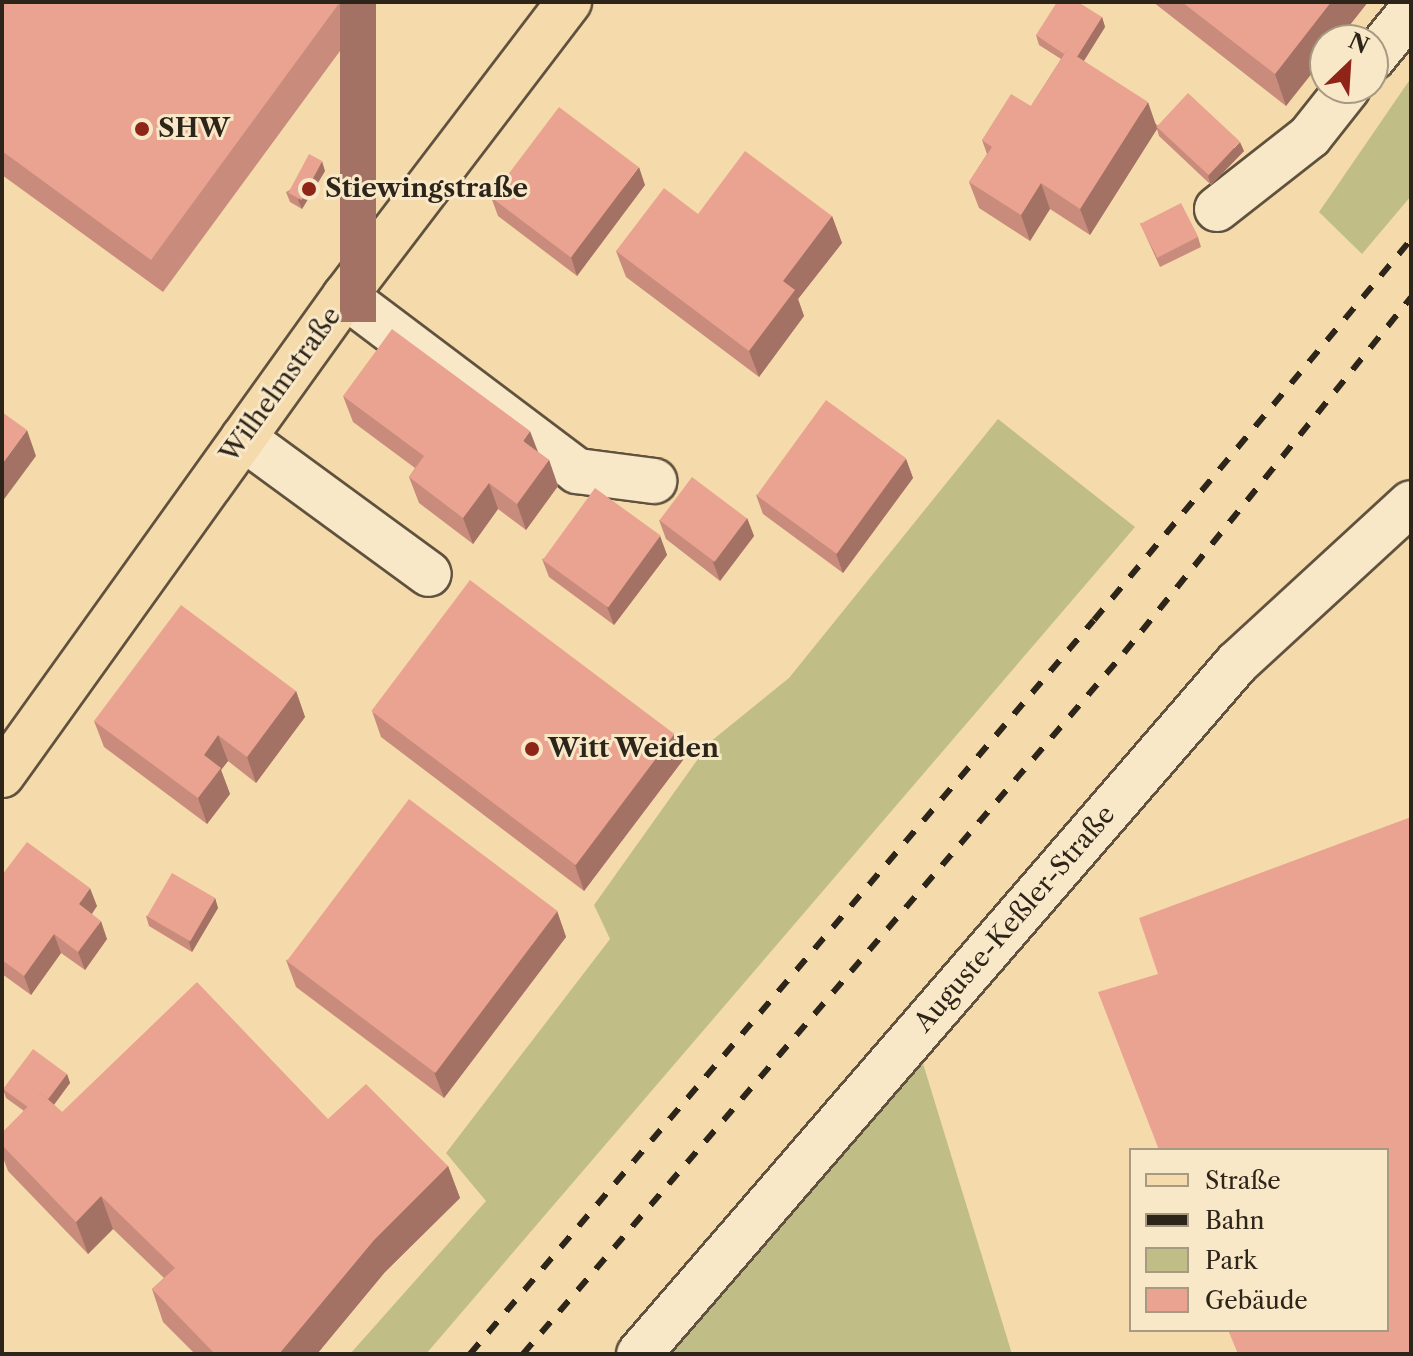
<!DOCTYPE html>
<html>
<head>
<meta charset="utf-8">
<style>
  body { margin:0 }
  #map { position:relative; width:1413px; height:1356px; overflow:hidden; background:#f5dbab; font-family:"Libre Caslon Text",serif }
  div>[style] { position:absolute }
  .green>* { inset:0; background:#c0be86 }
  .roads { filter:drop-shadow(2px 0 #60523e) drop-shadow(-2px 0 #60523e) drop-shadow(0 2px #60523e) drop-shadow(0 -2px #60523e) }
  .minor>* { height:44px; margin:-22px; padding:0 22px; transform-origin:22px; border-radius:22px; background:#f8e8c8 }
  .major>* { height:44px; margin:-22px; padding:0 22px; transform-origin:22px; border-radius:22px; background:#f5dbab }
  .rail>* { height:6px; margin-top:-3px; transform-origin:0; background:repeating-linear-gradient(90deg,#2e251a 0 14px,transparent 0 28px) }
  .wall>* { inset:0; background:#c98c7c }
  .shaded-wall>* { inset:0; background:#a47265; transform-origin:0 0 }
  .building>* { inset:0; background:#eaa390; transform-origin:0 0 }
  .dots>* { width:22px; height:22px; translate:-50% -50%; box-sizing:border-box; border:4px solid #f8e8c8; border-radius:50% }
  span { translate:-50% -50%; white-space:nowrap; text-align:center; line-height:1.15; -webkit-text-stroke:6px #f8e8c8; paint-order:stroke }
  .poi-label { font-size:26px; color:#2e251a; font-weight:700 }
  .left { translate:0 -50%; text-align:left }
  .street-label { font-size:26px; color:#2e251a }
  .frame { position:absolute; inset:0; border:4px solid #2e251a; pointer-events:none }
  .legend { position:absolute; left:1129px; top:1148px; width:260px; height:184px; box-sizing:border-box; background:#f8e8c8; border:2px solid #a79a82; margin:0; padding:10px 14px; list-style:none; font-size:24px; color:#2e251a }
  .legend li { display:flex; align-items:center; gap:16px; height:40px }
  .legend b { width:40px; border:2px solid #a79a82 }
  .north { position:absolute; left:1309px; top:24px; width:80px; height:80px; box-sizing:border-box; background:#f8e8c8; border:2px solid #a79a82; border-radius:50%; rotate:25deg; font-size:22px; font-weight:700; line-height:32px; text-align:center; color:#2e251a }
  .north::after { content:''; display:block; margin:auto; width:28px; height:36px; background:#8f2418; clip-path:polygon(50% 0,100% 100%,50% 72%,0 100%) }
</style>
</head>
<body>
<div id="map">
  <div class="green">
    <div style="clip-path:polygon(1411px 78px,1411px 196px,1362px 254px,1319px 212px)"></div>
    <div style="clip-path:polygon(998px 419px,1135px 527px,426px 1354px,350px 1354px,486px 1201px,446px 1153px,610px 939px,594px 905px,710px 742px,789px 678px)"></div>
    <div style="clip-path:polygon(921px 1057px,1012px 1354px,654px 1354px)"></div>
  </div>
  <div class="roads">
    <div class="minor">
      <div style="left:1373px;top:58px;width:60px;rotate:-51deg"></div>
      <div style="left:1217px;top:209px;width:118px;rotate:-38.1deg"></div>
      <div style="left:1310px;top:136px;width:61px;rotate:-51.6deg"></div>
      <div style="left:345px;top:296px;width:291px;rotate:37deg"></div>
      <div style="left:577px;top:471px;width:78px;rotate:7.4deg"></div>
      <div style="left:243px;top:438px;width:230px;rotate:36.2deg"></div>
      <div style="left:639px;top:1354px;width:914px;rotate:-49.13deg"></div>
      <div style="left:1237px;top:663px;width:236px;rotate:-42.6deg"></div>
    </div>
    <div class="major">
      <div style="left:2px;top:775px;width:589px;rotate:-54.39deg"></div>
      <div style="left:345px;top:296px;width:370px;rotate:-52.7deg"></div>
    </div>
  </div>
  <div class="rail">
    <div style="left:470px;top:1354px;width:963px;rotate:-49.63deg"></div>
    <div style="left:1094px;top:620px;width:496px;rotate:-50.2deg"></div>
    <div style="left:523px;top:1354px;width:923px;rotate:-49.39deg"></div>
    <div style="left:1124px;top:653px;width:457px;rotate:-51.1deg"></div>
  </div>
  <div class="wall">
    <div style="clip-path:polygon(2px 2px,376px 2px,163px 292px,2px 175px)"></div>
    <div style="clip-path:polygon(1153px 2px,1368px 2px,1338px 40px,1325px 40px,1286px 106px)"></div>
    <div style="clip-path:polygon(1102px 17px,1105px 27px,1084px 61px,1157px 125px,1244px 151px,1211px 185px,1159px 136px,1157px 129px,1090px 235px,1050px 209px,1030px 241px,979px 208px,969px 182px,987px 154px,982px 140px,1031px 106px,1061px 59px,1039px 45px,1036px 35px)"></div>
    <div style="clip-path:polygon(325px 171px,302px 209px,290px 202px,286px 192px)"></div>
    <div style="clip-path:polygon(645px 185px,577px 276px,498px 216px,491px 197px)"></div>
    <div style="clip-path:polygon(832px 216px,842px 243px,798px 299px,804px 316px,759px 377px,626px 277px,616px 251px)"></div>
    <div style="clip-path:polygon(1140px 223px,1198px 237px,1201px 247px,1160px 267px)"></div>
    <div style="clip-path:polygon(343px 396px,538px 452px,549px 460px,558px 486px,526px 530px,498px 509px,473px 544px,419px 503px,409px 477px,415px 468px,353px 422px)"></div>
    <div style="clip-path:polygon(906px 459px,913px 478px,843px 573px,763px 514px,756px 495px)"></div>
    <div style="clip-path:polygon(747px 518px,754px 536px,720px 581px,666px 539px,659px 520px)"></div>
    <div style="clip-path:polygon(660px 536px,667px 555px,614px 625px,549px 577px,542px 559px)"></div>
    <div style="clip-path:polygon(296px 691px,305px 717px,256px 783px,228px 761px,221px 770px,230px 794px,207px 824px,104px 747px,94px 721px)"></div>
    <div style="clip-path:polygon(372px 711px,674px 734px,683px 760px,584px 891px,381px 737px)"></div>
    <div style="clip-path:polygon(2px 875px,97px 906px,92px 914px,107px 939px,85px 970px,61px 953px,31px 995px,2px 974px)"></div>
    <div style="clip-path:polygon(215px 898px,218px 908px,192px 952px,149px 926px,146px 916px)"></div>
    <div style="clip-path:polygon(557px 911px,566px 937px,444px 1098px,296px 987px,286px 960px)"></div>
    <div style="clip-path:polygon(67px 1074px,70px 1083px,54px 1105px,62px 1112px,328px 1119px,448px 1166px,460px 1198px,385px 1272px,317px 1354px,195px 1354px,163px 1322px,152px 1289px,164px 1278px,113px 1229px,88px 1254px,8px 1171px,2px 1155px,2px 1133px,24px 1111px,6px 1098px,3px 1089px)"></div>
  </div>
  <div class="shaded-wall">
    <div style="left:340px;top:2px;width:36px;height:320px"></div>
    <div style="clip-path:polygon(1331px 2px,1368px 2px,1338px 40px,1325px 40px,1325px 57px,1286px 106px,1275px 74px)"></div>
    <div style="clip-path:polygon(1102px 17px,1105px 27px,1078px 70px,1074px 60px)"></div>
    <div style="clip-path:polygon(1148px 102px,1157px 128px,1156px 126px,1157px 129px,1090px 235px,1080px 209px)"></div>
    <div style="clip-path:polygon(1240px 142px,1244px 151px,1211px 185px,1208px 176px)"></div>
    <div style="clip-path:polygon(322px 161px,325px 171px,302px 209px,298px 200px)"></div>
    <div style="clip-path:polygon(639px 167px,645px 185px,577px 276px,571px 257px)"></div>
    <div style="clip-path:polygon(1041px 183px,1050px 209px,1030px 241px,1021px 215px)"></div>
    <div style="clip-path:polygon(832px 216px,842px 243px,798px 299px,804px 316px,759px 377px,749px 351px,783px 281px)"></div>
    <div style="clip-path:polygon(27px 430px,36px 456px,2px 502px,2px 464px)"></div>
    <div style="clip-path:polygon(530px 431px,540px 457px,523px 441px)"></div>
    <div style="clip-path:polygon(906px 459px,913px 478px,843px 573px,836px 554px)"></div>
    <div style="clip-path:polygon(549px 460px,558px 486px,526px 530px,517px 504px)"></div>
    <div style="clip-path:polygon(489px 483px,498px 509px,473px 544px,463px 518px)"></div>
    <div style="clip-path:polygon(747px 518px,754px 536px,720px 581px,713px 562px)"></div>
    <div style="clip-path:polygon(660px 536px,667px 555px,614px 625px,607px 607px)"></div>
    <div style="clip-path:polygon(296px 691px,305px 717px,256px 783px,247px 757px)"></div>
    <div style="clip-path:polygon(674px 734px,683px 760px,584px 891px,575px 865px)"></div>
    <div style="clip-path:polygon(218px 735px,228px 761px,221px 770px,230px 794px,207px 824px,198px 798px,204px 755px)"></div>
    <div style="clip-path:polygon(90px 888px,97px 906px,85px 923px,79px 904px)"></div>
    <div style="clip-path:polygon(215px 898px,218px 908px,192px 952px,189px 942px)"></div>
    <div style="clip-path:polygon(557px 911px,566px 937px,444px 1098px,434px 1072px)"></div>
    <div style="clip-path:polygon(101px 921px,107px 939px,85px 970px,78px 952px)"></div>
    <div style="clip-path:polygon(54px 934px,61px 953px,31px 995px,24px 976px)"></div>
    <div style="clip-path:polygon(67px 1074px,70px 1083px,40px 1123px,37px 1114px)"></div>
    <div style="clip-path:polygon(448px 1166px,460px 1198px,385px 1272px,317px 1354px,279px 1354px,374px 1240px)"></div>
    <div style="clip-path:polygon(101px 1196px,113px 1229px,88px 1254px,76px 1222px)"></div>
  </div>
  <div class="building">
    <div style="clip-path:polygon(2px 2px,340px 2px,151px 260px,2px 151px)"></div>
    <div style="clip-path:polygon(1057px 2px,1078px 2px,1102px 17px,1077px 57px,1067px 50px,1064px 54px,1036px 35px)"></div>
    <div style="clip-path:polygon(1182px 2px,1331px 2px,1275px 74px)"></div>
    <div style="clip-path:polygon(1067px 50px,1148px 102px,1080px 209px,1041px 183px,1021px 215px,969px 182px,992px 147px,982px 140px,1011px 94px,1031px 106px)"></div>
    <div style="left:1188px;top:93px;width:71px;height:46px;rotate:43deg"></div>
    <div style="left:559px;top:107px;width:100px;height:113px;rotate:37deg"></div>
    <div style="clip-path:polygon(745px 151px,832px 216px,783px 281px,795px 290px,749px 351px,616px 251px,664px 188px,698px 214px)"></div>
    <div style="left:309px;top:154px;width:15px;height:44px;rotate:28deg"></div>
    <div style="left:1181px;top:203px;width:38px;height:46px;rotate:63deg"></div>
    <div style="clip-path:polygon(392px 329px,530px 431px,523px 441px,549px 460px,517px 504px,489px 483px,463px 518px,409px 477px,424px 456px,343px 396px)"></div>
    <div style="left:826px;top:400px;width:99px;height:118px;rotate:36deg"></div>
    <div style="clip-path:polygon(2px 412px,27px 430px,2px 464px)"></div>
    <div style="left:692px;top:477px;width:69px;height:54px;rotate:37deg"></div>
    <div style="left:595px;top:488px;width:81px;height:89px;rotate:36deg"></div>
    <div style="left:470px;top:580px;width:256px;height:164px;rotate:37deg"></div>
    <div style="clip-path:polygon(181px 605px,296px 691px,247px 757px,218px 735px,204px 755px,221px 768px,198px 798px,94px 721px)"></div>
    <div style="left:409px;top:799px;width:186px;height:203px;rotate:37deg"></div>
    <div style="clip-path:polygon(1411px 817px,1411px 1354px,1238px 1354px,1228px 1330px,1387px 1330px,1387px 1150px,1159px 1150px,1098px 992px,1158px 974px,1139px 918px)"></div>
    <div style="clip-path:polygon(27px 842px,90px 888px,79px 904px,101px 921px,78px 952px,54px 934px,24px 976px,2px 960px,2px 875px)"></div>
    <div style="left:172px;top:873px;width:50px;height:50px;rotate:30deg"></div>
    <div style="clip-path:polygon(197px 982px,328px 1119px,366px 1084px,448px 1166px,374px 1240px,279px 1354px,215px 1354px,152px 1289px,175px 1268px,101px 1196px,76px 1222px,2px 1145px,2px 1133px,41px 1093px,62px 1112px)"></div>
    <div style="clip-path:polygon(33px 1049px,67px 1074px,48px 1099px,41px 1093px,28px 1107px,3px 1089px)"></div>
  </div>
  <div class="dots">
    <div style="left:142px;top:129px;background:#8f2418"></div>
    <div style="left:309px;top:189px;background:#8f2418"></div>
    <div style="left:532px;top:749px;background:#8f2418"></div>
  </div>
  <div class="poi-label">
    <span class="left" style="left:158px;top:129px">SHW</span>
    <span class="left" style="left:325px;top:189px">Stiewingstraße</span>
    <span class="left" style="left:548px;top:749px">Witt Weiden</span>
  </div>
  <div class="street-label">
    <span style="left:281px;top:385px;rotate:-54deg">Wilhelmstraße</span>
    <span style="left:1015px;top:919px;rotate:-49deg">Auguste-Keßler-Straße</span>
  </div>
  <div class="frame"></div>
  <ul class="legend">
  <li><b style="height:10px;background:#f5dbab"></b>Straße</li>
  <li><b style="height:10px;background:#2e251a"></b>Bahn</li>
  <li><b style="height:22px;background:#c0be86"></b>Park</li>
  <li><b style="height:22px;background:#eaa390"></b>Gebäude</li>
  </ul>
  <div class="north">N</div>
</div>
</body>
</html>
